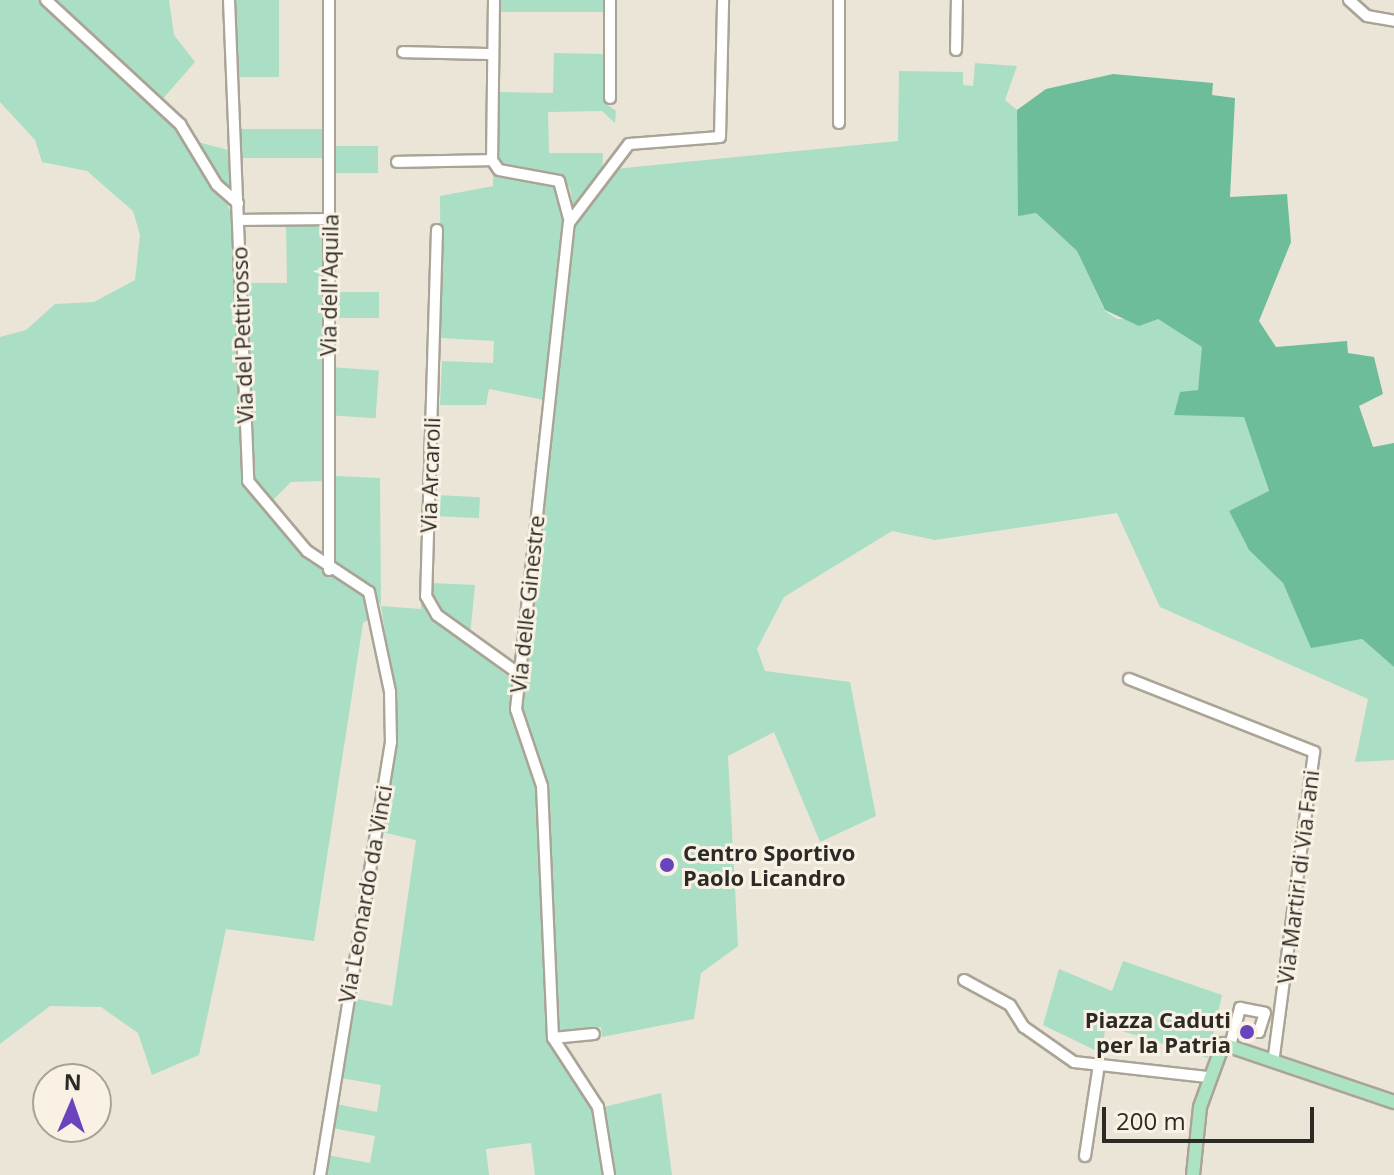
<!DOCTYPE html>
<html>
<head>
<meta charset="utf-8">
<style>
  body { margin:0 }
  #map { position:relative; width:1394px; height:1175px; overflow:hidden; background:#ebe5d7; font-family:"Open Sans",sans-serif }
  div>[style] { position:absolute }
  .green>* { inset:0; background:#aadec5; transform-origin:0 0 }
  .forest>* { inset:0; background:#6dbd9a }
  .roads { filter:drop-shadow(2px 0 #aaa497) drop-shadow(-2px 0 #aaa497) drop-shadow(0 2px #aaa497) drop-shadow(0 -2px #aaa497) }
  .minor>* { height:10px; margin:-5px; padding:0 5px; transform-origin:5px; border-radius:5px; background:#fff }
  .major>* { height:12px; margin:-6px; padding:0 6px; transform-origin:6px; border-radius:6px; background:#ace3c2 }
  .dots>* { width:22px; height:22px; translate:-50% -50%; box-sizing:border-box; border:4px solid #f9f2e4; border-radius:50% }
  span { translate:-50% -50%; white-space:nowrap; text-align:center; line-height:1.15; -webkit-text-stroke:6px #f9f2e4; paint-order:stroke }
  .street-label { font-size:22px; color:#2c2a25 }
  .poi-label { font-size:22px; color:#2c2a25; font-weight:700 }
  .left { translate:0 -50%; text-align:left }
  .right { translate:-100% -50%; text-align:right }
  .north { position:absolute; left:32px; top:1063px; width:80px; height:80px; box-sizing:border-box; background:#f9f2e4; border:2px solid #a7a298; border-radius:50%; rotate:2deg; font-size:22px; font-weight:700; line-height:32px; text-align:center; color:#2c2a25 }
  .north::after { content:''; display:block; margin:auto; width:28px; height:36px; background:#6944bc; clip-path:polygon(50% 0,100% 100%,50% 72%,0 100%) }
  .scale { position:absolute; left:1102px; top:1107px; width:212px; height:36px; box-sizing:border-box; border:4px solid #2c2a25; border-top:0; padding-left:10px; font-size:24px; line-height:28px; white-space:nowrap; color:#2c2a25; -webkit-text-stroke:6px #f9f2e4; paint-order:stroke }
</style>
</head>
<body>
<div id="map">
  <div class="green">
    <div style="clip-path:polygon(0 0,43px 0,177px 125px,224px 197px,235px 222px,248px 488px,324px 570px,363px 592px,375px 615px,363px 623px,314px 941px,226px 929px,199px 1055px,152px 1075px,138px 1033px,101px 1007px,50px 1006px,0 1044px,0 337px,26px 330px,55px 304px,94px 302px,135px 280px,140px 235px,133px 211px,87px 171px,42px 162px,35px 140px,0 102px)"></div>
    <div style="clip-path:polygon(51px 0,169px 0,174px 35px,195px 62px,160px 102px)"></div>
    <div style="left:232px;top:0;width:47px;height:77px"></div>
    <div style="left:497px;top:0;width:108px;height:12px"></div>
    <div style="clip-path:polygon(554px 53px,604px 54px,605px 103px,616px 111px,615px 123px,602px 111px,548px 112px,549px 153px,603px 153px,602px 172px,573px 207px,570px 188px,557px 175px,505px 166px,496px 153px,498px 92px,553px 93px)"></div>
    <div style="clip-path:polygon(975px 63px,1017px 66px,1005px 100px,1017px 110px,1019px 215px,1036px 213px,1077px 251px,1105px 311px,1117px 319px,1158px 319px,1203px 347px,1198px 390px,1174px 414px,1244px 416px,1269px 492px,1229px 511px,1249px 550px,1283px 583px,1311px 647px,1362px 639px,1394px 667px,1394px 760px,1355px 762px,1368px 699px,1160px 607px,1117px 513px,935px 540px,892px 531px,784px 597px,757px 649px,765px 671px,850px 682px,876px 816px,820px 842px,774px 732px,728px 756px,738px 946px,701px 973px,694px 1019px,602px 1037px,601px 1027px,558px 1031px,550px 805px,521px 705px,570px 227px,614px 169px,898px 141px,899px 71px,963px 72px,963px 85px,973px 86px)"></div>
    <div style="left:325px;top:129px;width:29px;height:87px;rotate:90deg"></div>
    <div style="clip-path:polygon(194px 141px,232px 151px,232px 187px,221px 186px)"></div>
    <div style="left:334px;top:146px;width:44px;height:27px"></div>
    <div style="clip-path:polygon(493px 175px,557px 183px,566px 209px,544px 400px,489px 389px,486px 405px,440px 405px,442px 361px,493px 363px,494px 341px,441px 338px,440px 196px,493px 186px)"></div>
    <div style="clip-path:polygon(326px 223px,328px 481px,291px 482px,268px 505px,253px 487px,243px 283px,287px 283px,286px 224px)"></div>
    <div style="left:333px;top:292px;width:46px;height:26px"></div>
    <div style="left:330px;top:367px;width:49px;height:48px;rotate:4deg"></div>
    <div style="clip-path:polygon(336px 476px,380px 478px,381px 606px,421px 609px,421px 598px,435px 619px,514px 681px,512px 715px,538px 786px,550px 1041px,596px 1109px,605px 1175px,535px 1175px,531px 1143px,486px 1149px,489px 1175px,324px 1175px,327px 1155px,370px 1163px,375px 1136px,332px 1128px,336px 1104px,377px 1112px,381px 1085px,341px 1078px,353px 998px,392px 1006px,416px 840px,382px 832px,396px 707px,381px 606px,374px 592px,337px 572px,332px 556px)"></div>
    <div style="left:436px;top:495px;width:44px;height:21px;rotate:3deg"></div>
    <div style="clip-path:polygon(432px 583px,475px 585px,470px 635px,434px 603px)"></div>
    <div style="clip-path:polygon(1123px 961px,1222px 995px,1208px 1058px,1106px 1026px,1101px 1053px,1043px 1025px,1059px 969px,1112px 991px)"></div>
    <div style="clip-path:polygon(661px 1093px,672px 1175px,613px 1175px,604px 1107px)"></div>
  </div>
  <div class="forest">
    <div style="clip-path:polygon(1113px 74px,1213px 83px,1212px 95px,1235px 98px,1230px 197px,1287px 194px,1291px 242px,1259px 321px,1276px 347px,1347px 341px,1348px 353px,1374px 357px,1383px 394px,1359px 406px,1373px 447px,1394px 443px,1394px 667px,1362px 639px,1311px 648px,1283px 583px,1249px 550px,1229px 511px,1269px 491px,1244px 417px,1174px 415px,1180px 392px,1198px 390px,1202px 347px,1158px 319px,1139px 326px,1105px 310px,1077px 251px,1036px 213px,1018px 216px,1017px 110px,1046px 89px)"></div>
  </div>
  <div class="roads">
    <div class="minor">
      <div style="left:46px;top:0;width:183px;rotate:42.8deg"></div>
      <div style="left:180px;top:124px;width:71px;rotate:58.8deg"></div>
      <div style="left:217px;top:185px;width:28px;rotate:41deg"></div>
      <div style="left:229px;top:0;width:481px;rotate:87.7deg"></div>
      <div style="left:248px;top:481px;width:92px;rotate:49.9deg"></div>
      <div style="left:307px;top:551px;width:74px;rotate:33.5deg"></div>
      <div style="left:369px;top:592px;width:102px;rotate:78.1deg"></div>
      <div style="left:390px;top:692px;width:50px;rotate:88.9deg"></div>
      <div style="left:391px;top:742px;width:439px;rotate:99.3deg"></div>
      <div style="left:329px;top:0;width:570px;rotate:90deg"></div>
      <div style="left:494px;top:0;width:160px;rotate:90.7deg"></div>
      <div style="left:492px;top:160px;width:12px;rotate:55deg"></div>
      <div style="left:499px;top:170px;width:61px;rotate:10.4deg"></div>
      <div style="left:559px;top:181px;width:38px;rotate:75deg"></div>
      <div style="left:1349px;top:0;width:24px;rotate:42deg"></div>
      <div style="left:1367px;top:16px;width:27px;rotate:10deg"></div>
      <div style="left:956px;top:50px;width:50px;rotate:-88.9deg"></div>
      <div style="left:403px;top:52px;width:90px;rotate:1.3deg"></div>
      <div style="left:610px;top:98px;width:98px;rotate:-90deg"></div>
      <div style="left:839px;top:123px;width:123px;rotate:-90deg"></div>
      <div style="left:397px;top:162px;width:95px;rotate:-1.2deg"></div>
      <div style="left:238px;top:220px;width:92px;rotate:-0.6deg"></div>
      <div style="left:437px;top:230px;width:366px;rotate:91.7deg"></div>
      <div style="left:426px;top:596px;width:22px;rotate:60deg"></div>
      <div style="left:437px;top:615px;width:101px;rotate:35.7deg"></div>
      <div style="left:1129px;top:679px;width:199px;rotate:21.5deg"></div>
      <div style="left:1314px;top:752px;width:308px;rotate:97.5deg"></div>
      <div style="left:964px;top:980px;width:52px;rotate:28.5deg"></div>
      <div style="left:1010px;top:1005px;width:26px;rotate:58deg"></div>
      <div style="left:1024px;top:1027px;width:61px;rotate:35deg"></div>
      <div style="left:1074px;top:1062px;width:134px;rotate:6.4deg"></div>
      <div style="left:553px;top:1038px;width:41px;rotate:-5.6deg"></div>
      <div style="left:1231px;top:1042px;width:16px;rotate:-75deg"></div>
      <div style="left:1235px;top:1027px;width:20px;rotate:-75deg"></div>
      <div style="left:1240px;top:1008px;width:25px;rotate:11deg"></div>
      <div style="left:1265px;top:1013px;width:20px;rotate:108deg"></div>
      <div style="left:1259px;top:1032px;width:25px;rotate:-168deg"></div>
      <div style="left:1085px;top:1156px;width:92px;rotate:-81.3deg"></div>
      <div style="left:609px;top:1175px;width:69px;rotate:-99.2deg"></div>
      <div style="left:598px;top:1107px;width:82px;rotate:-123.1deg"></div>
      <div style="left:553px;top:1038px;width:252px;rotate:-92.5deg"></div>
      <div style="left:542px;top:786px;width:81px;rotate:-108.7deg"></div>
      <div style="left:516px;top:709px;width:489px;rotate:-83.8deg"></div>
      <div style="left:569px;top:223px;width:99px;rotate:-52.8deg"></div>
      <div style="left:629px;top:144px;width:91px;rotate:-4.4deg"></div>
      <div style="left:720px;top:137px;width:137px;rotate:-88.7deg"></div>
    </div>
    <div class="major">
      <div style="left:1193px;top:1175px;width:68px;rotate:-84.1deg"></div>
      <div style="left:1200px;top:1107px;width:67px;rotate:-69.9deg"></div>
      <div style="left:1223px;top:1044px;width:181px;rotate:18.7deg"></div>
    </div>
  </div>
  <div class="dots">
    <div style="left:667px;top:865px;background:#6944bc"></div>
    <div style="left:1247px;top:1032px;background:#6944bc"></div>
  </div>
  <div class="street-label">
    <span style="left:329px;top:285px;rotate:-89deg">Via dell'Aquila</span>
    <span style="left:242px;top:335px;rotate:-92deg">Via del Pettirosso</span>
    <span style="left:430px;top:475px;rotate:-88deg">Via Arcaroli</span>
    <span style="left:527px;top:604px;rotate:-84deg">Via delle Ginestre</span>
    <span style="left:1298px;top:877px;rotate:-83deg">Via Martiri di Via Fani</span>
    <span style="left:365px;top:894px;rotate:-80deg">Via Leonardo da Vinci</span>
  </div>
  <div class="poi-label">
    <span class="left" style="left:683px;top:865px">Centro Sportivo<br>Paolo Licandro</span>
    <span class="right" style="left:1231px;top:1032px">Piazza Caduti<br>per la Patria</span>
  </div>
  <div class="north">N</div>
  <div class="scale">200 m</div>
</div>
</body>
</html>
